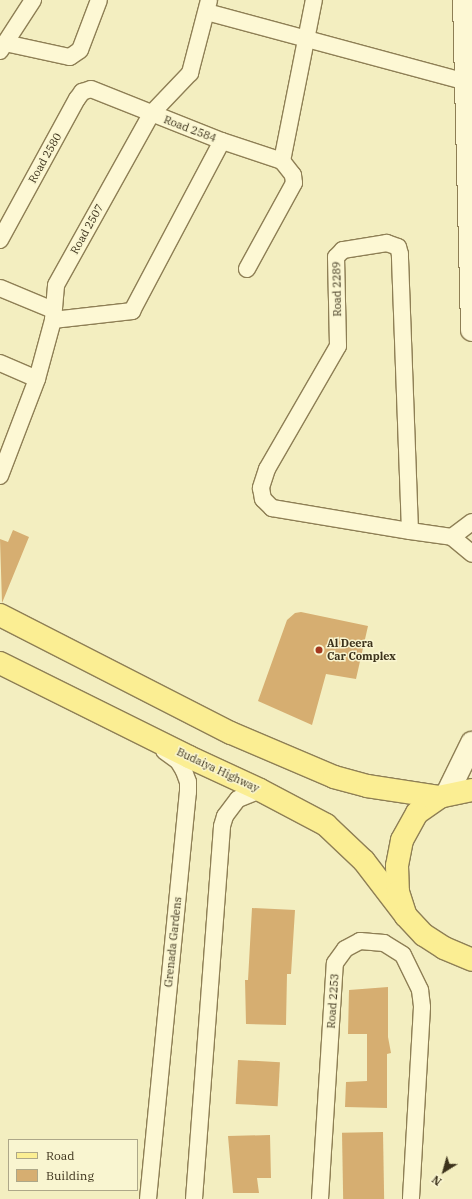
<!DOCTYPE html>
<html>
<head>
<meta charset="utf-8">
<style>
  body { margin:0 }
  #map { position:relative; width:472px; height:1199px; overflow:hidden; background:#f3eec0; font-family:"IBM Plex Serif",serif }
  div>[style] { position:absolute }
  .building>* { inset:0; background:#d6ae71; transform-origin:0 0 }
  .roads { filter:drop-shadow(1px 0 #8e7f55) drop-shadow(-1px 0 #8e7f55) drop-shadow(0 1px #8e7f55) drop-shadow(0 -1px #8e7f55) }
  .minor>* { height:16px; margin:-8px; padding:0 8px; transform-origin:8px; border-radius:8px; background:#fdf8d4 }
  .secondary>* { height:22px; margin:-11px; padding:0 11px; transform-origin:11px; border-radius:11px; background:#fdf8d4 }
  .primary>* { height:22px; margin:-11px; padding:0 11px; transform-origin:11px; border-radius:11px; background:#fbee93 }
  .dots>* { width:11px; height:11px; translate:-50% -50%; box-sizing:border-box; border:2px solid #f9f5d0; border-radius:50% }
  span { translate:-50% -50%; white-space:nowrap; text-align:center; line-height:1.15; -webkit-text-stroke:3px #f9f5d0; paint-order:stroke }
  .street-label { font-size:11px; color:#3c321b }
  .poi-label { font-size:11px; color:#3c321b; font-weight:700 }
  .left { translate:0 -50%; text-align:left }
  .legend { position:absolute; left:8px; top:1139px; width:130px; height:52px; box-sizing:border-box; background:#f9f5d0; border:1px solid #ada788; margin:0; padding:5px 7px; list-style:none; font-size:12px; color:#3c321b }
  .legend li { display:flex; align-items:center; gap:8px; height:20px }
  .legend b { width:20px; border:1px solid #ada788 }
  .north { position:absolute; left:424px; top:1151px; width:40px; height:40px; -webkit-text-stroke:3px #f9f5d0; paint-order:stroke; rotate:217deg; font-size:11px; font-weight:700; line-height:16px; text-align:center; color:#3c321b }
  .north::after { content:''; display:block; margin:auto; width:14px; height:18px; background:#3c321b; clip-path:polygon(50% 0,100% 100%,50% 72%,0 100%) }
</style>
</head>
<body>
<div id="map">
  <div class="building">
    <div style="clip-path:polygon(13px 530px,29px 537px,2px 603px,0 539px,8px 542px)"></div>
    <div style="clip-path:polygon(301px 612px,368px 626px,356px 679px,326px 674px,312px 725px,258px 701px,287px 620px,295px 613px)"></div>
    <div style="clip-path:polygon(252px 908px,295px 910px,291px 974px,287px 974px,286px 1025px,246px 1024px,245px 980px,248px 980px)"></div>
    <div style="clip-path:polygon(388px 987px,388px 1037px,391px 1053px,387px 1054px,387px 1108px,345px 1107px,346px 1082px,367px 1081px,367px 1034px,348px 1034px,349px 990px)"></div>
    <div style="left:238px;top:1060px;width:42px;height:44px;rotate:3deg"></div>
    <div style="left:383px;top:1132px;width:67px;height:41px;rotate:89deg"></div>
    <div style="clip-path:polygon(270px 1135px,271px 1178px,257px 1178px,259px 1193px,233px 1193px,228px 1136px)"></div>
  </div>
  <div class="roads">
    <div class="minor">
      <div style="left:207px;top:12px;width:268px;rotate:15.1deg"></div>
      <div style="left:5px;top:43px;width:66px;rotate:12.2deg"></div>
      <div style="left:70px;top:57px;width:12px;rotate:-35deg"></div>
      <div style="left:80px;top:50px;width:53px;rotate:-69.2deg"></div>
      <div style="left:0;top:51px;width:61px;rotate:-57.1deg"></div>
      <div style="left:282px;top:161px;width:164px;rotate:-78.8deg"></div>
      <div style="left:0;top:240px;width:161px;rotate:-61.4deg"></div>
      <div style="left:77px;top:99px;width:9px;rotate:-54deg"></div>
      <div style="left:82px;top:92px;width:9px;rotate:-18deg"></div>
      <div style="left:91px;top:89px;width:141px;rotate:21.7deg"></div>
      <div style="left:222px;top:141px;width:63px;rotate:18.4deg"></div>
      <div style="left:282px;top:161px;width:18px;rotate:52deg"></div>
      <div style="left:293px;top:175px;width:8px;rotate:83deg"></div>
      <div style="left:294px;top:183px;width:98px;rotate:118.7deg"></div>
      <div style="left:0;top:288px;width:57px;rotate:22.5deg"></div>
      <div style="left:53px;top:320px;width:80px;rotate:-6.5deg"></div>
      <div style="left:132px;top:311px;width:192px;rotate:-62.1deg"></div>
      <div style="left:0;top:363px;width:40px;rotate:23.4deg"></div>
      <div style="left:0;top:476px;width:104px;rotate:-69.1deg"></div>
      <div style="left:37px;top:379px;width:61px;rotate:-74.8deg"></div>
      <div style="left:53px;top:320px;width:35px;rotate:-85deg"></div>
      <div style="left:56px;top:285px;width:196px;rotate:-60.9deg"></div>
      <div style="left:151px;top:114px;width:57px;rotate:-46.4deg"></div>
      <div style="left:190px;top:73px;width:75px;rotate:-75.4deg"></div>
      <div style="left:410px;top:531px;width:277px;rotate:-92.1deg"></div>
      <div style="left:400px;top:254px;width:7px;rotate:-106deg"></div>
      <div style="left:398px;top:247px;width:12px;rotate:-160deg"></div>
      <div style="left:387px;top:243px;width:45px;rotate:171deg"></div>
      <div style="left:343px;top:250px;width:10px;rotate:135deg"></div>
      <div style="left:336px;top:257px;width:89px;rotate:88.7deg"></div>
      <div style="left:338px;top:346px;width:142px;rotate:120deg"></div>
      <div style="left:267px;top:469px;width:20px;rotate:108deg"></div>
      <div style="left:261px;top:488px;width:11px;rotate:80deg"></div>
      <div style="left:263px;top:499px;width:13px;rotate:45deg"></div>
      <div style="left:272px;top:508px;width:140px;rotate:9.5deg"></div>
      <div style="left:410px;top:531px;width:42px;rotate:8.1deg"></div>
      <div style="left:452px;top:537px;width:26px;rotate:40deg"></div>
      <div style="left:452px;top:537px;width:25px;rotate:-37deg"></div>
      <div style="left:148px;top:1199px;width:409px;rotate:-84.4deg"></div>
      <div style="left:188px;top:792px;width:10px;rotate:-90deg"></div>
      <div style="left:188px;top:782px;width:12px;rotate:-110deg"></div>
      <div style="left:184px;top:771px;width:12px;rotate:-121deg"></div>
      <div style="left:178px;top:761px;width:17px;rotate:-144deg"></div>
      <div style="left:194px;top:1199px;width:374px;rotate:-85.7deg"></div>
      <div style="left:222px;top:826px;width:10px;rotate:-73deg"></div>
      <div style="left:225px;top:816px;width:21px;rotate:-53deg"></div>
      <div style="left:238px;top:799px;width:24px;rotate:-22deg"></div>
      <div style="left:320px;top:1199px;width:236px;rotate:-86.4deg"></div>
      <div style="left:335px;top:963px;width:17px;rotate:-54deg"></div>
      <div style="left:345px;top:949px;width:17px;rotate:-28deg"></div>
      <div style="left:360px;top:941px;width:24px;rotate:5deg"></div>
      <div style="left:384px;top:943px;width:22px;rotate:32deg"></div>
      <div style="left:403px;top:955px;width:39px;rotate:64deg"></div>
      <div style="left:420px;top:990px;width:17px;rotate:83deg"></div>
      <div style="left:422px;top:1007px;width:192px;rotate:93.3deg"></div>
    </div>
    <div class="secondary">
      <div style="left:464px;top:0;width:330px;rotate:88.6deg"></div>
      <div style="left:447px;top:794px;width:57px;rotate:-63.9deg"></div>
    </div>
    <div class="primary">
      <div style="left:0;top:615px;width:259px;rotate:27.1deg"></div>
      <div style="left:231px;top:733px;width:112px;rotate:23.1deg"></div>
      <div style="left:334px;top:777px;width:34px;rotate:15deg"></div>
      <div style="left:367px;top:786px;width:74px;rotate:8.6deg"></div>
      <div style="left:0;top:663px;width:211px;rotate:26.4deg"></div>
      <div style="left:189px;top:757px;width:78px;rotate:24.9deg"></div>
      <div style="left:260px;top:790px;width:75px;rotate:27.9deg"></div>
      <div style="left:326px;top:825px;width:52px;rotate:43.5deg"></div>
      <div style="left:364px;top:861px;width:69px;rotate:52.6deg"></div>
      <div style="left:472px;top:790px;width:33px;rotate:168deg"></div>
      <div style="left:440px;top:797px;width:28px;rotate:145deg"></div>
      <div style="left:417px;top:813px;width:31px;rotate:119deg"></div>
      <div style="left:402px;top:840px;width:26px;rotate:101deg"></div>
      <div style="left:397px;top:866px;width:26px;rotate:88deg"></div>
      <div style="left:398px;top:892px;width:25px;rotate:72deg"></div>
      <div style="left:406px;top:916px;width:26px;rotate:47deg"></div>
      <div style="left:424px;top:935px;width:24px;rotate:33deg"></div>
      <div style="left:444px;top:948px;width:30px;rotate:23deg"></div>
    </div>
  </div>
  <div class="dots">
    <div style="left:319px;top:650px;background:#a4371e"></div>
  </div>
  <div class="street-label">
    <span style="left:190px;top:129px;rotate:21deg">Road 2584</span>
    <span style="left:45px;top:158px;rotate:-61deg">Road 2580</span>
    <span style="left:87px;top:229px;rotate:-61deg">Road 2507</span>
    <span style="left:337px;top:289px;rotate:-91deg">Road 2289</span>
    <span style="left:218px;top:770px;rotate:25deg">Budaiya Highway</span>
    <span style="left:173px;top:942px;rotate:-84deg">Grenada Gardens</span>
    <span style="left:333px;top:1001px;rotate:-86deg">Road 2253</span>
  </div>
  <div class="poi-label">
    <span class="left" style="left:327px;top:650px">Al Deera<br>Car Complex</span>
  </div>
  <ul class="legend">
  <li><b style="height:5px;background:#fbee93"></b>Road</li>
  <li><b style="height:11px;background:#d6ae71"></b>Building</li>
  </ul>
  <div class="north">N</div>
</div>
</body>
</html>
